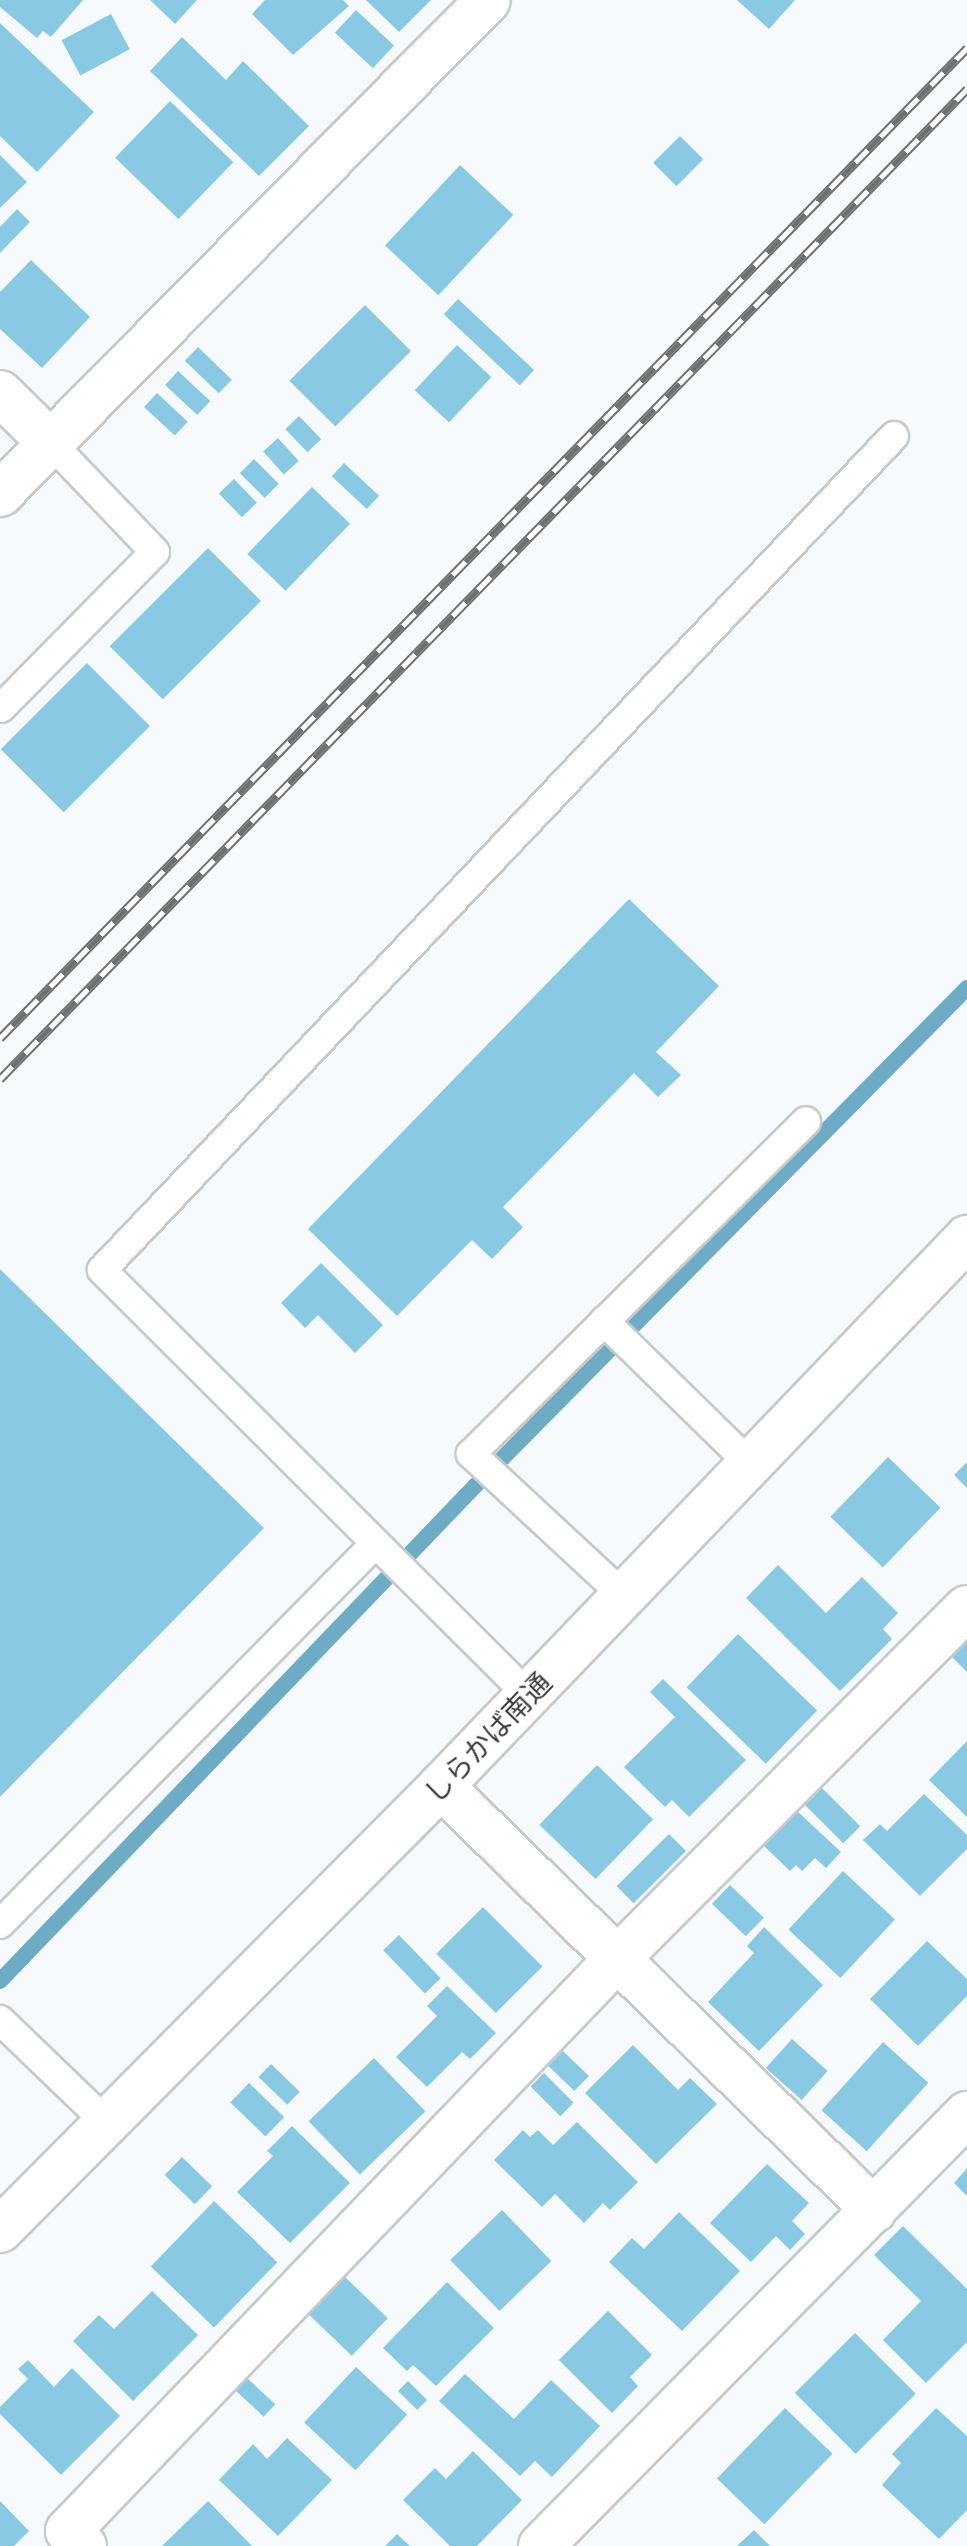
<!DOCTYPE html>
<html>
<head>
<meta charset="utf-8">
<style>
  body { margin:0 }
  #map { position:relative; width:967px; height:2546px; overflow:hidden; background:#f6fafc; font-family:Commissioner,"Noto Sans JP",sans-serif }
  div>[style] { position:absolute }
  .stream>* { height:16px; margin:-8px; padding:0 8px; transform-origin:8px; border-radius:8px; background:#6eacc6 }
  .building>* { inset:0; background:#8ac9e4; transform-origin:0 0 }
  .roads { filter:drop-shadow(2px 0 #c6cacc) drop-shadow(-2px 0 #c6cacc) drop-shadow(0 2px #c6cacc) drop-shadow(0 -2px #c6cacc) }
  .service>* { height:28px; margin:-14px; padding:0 14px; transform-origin:14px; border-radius:14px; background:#fff }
  .minor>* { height:44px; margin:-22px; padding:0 22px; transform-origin:22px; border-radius:22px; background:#fff }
  .tertiary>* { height:44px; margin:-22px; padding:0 22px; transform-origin:22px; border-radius:22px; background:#fff }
  .rail>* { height:9px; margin-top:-4.5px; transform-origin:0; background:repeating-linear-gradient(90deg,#fff 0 18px,#6e7171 0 36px); box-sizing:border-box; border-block:2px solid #6e7171 }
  span { translate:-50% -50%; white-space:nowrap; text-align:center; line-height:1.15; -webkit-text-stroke:6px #fff; paint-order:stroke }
  .street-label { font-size:28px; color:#3a3c3c }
</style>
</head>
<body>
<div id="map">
  <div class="stream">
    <div style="left:0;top:1981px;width:686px;rotate:-46.18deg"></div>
    <div style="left:475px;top:1486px;width:700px;rotate:-45.35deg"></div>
  </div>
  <div class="building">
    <div style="clip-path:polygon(0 0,83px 0,51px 37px,43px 31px,37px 38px,0 7px)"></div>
    <div style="clip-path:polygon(150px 0,197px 0,175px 24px)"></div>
    <div style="clip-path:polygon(265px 0,343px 0,349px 6px,293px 55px,252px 14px)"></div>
    <div style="clip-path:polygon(366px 0,431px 0,399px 32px)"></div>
    <div style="clip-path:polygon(737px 0,795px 0,769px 29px)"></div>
    <div style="left:356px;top:10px;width:52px;height:31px;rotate:43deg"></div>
    <div style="left:111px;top:14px;width:40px;height:56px;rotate:62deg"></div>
    <div style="clip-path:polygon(0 23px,94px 112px,37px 172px,0 136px)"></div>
    <div style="clip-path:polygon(182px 37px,226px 80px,243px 61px,309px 126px,259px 176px,150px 71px)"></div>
    <div style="left:170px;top:101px;width:88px;height:79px;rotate:44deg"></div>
    <div style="left:680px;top:136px;width:33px;height:38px;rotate:45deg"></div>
    <div style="clip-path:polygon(0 155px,27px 182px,0 208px)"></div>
    <div style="left:460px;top:165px;width:73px;height:110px;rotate:43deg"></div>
    <div style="clip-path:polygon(17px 209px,30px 222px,0 253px,0 227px)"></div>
    <div style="clip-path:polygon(31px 260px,90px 317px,42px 368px,0 329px,0 292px)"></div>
    <div style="left:458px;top:299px;width:104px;height:21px;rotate:43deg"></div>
    <div style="left:365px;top:305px;width:65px;height:107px;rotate:45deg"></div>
    <div style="left:457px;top:345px;width:47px;height:62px;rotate:43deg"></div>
    <div style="left:198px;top:347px;width:47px;height:19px;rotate:44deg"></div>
    <div style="left:178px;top:371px;width:44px;height:19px;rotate:43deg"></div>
    <div style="left:157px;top:393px;width:42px;height:19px;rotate:43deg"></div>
    <div style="left:299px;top:416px;width:32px;height:19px;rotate:46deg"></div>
    <div style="left:278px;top:438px;width:31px;height:20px;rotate:48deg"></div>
    <div style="left:254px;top:459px;width:35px;height:20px;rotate:45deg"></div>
    <div style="left:344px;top:463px;width:48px;height:18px;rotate:43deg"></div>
    <div style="left:234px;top:479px;width:33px;height:21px;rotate:46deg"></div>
    <div style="left:312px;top:487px;width:53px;height:93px;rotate:44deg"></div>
    <div style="left:208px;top:548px;width:75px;height:139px;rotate:45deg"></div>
    <div style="left:87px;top:663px;width:89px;height:122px;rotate:45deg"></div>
    <div style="clip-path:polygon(629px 899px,719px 986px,656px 1052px,681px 1075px,658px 1097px,634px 1073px,503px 1207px,523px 1227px,492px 1259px,472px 1240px,397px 1316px,308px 1229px)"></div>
    <div style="clip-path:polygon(321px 1263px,383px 1325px,355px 1353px,318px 1315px,305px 1328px,281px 1303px)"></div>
    <div style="clip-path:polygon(0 1269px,264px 1528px,0 1797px)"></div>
    <div style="left:888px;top:1457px;width:73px;height:83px;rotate:44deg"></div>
    <div style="clip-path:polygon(967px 1462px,967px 1488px,954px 1475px)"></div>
    <div style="clip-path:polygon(778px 1565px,826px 1613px,862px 1577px,898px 1613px,883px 1629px,892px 1639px,840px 1691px,746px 1598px)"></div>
    <div style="left:738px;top:1634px;width:110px;height:74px;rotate:44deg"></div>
    <div style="clip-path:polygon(967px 1640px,967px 1672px,951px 1656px)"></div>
    <div style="clip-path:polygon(663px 1679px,746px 1760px,689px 1817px,672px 1800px,665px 1807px,624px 1767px,675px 1717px,650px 1692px)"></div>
    <div style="clip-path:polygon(967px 1741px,967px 1817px,929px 1780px)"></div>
    <div style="left:597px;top:1765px;width:78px;height:83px;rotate:44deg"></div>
    <div style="left:822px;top:1788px;width:54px;height:24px;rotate:45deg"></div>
    <div style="clip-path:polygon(924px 1794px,967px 1835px,967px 1849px,920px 1896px,863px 1840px,880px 1824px,887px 1831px)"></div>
    <div style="clip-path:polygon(797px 1811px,841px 1852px,826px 1868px,815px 1858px,802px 1871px,796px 1865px,790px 1871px,764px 1846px)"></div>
    <div style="left:669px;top:1834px;width:24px;height:74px;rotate:45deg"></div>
    <div style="left:843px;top:1871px;width:71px;height:80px;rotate:43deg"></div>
    <div style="left:730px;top:1885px;width:47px;height:26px;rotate:44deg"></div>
    <div style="left:483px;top:1907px;width:84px;height:66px;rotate:45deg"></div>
    <div style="clip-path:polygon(764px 1927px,823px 1985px,759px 2051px,708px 2002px,754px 1953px,747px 1946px)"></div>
    <div style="left:399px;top:1935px;width:60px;height:22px;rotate:46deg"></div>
    <div style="clip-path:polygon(927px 1941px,967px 1979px,967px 1996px,918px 2046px,870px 1999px)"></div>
    <div style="clip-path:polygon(447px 1986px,496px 2033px,470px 2059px,462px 2052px,427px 2087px,396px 2057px,437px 2016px,427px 2006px)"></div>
    <div style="left:792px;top:2039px;width:48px;height:39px;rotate:42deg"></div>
    <div style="left:883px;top:2042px;width:61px;height:92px;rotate:42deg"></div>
    <div style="clip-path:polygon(633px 2045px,678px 2090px,690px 2078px,717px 2104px,656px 2164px,585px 2093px)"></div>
    <div style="left:563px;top:2051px;width:36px;height:21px;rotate:44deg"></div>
    <div style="left:374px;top:2058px;width:74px;height:91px;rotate:46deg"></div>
    <div style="left:271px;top:2064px;width:40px;height:18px;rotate:44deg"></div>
    <div style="left:544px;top:2073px;width:42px;height:19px;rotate:45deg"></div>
    <div style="left:249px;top:2083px;width:49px;height:27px;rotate:44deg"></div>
    <div style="clip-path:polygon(577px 2122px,638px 2182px,610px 2210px,603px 2203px,584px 2223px,555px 2194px,542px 2207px,494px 2160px,523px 2130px,530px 2137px,538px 2130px,553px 2145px)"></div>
    <div style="clip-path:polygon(292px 2126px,350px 2183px,290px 2243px,237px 2192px,273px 2156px,267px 2151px)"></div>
    <div style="left:182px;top:2157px;width:42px;height:25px;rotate:44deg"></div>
    <div style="clip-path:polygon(767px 2164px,809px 2203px,792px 2221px,805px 2234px,790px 2250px,776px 2236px,751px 2262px,710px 2223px)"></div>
    <div style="clip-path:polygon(967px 2168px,967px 2196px,954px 2183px)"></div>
    <div style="left:214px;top:2201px;width:88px;height:91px;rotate:44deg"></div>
    <div style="left:502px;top:2210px;width:71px;height:72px;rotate:46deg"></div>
    <div style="clip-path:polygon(679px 2212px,740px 2271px,682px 2331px,609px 2262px,632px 2238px,644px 2249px)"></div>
    <div style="clip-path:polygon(903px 2226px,967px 2289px,967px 2342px,926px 2383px,883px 2340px,921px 2301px,874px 2255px)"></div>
    <div style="left:344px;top:2276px;width:61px;height:52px;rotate:44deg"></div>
    <div style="clip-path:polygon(447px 2282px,494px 2328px,436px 2386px,413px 2365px,407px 2371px,383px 2348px)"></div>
    <div style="clip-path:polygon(152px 2291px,198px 2335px,133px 2401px,73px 2341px,99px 2315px,114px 2329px)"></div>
    <div style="clip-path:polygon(608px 2311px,652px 2355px,630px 2377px,638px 2386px,612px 2413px,559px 2360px)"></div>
    <div style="left:855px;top:2333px;width:86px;height:85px;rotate:45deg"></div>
    <div style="clip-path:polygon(28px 2360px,54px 2387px,72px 2368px,120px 2416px,61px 2475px,0 2414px,0 2407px,28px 2379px,18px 2369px)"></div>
    <div style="left:356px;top:2367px;width:70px;height:76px;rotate:43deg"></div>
    <div style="clip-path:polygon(465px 2374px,514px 2419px,551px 2380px,600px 2426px,552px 2477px,535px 2461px,520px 2476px,439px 2401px)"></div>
    <div style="left:246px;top:2377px;width:40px;height:17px;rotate:43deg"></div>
    <div style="left:408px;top:2381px;width:27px;height:14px;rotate:45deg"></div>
    <div style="left:785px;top:2408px;width:66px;height:98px;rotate:44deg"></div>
    <div style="clip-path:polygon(936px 2408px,967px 2436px,967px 2510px,939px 2539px,882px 2485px,901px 2463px,892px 2454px)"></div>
    <div style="clip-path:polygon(287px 2438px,332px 2480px,278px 2536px,219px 2480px,253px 2444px,267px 2459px)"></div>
    <div style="clip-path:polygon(473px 2451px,522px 2500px,477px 2546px,450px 2546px,403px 2500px,435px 2468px,446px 2479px)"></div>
    <div style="clip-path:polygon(0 2501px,29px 2531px,14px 2546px,0 2546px)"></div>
    <div style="clip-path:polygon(208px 2501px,252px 2546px,162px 2546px)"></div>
    <div style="clip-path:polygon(754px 2530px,770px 2546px,737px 2546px)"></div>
    <div style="clip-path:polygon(397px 2534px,410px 2546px,385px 2546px)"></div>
  </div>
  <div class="roads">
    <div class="service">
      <div style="left:1px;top:708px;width:219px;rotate:-45.4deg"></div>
      <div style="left:155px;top:552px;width:151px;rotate:-133.7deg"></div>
      <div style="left:604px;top:1321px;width:204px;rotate:44.4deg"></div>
      <div style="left:624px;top:1596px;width:209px;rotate:-137.1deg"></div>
      <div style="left:471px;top:1454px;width:472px;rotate:-44.8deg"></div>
      <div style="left:528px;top:1695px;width:602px;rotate:-135.07deg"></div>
      <div style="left:102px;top:1270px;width:1150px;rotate:-46.48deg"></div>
      <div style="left:0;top:1924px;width:535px;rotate:-45.38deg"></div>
      <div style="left:0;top:2020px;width:147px;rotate:43.9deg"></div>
    </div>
    <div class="minor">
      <div style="left:0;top:393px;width:71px;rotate:44.4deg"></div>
      <div style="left:0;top:494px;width:694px;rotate:-45.35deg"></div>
      <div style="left:441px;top:1786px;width:606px;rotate:44.4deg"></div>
      <div style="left:84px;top:2546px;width:22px;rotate:-137deg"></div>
      <div style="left:68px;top:2531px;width:791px;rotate:-46.18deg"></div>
      <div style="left:616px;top:1960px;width:497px;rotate:-45.1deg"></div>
      <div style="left:541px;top:2546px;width:607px;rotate:-45.4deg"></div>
    </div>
    <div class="tertiary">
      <div style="left:0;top:2230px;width:626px;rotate:-45.19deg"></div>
      <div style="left:441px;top:1786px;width:760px;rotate:-46.17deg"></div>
    </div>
  </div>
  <div class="rail">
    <div style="left:0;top:1038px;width:1384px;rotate:-45.67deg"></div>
    <div style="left:0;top:1079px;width:1384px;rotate:-45.67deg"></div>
  </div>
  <div class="street-label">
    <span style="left:487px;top:1737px;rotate:-46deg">しらかば南通</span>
  </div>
</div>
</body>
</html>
